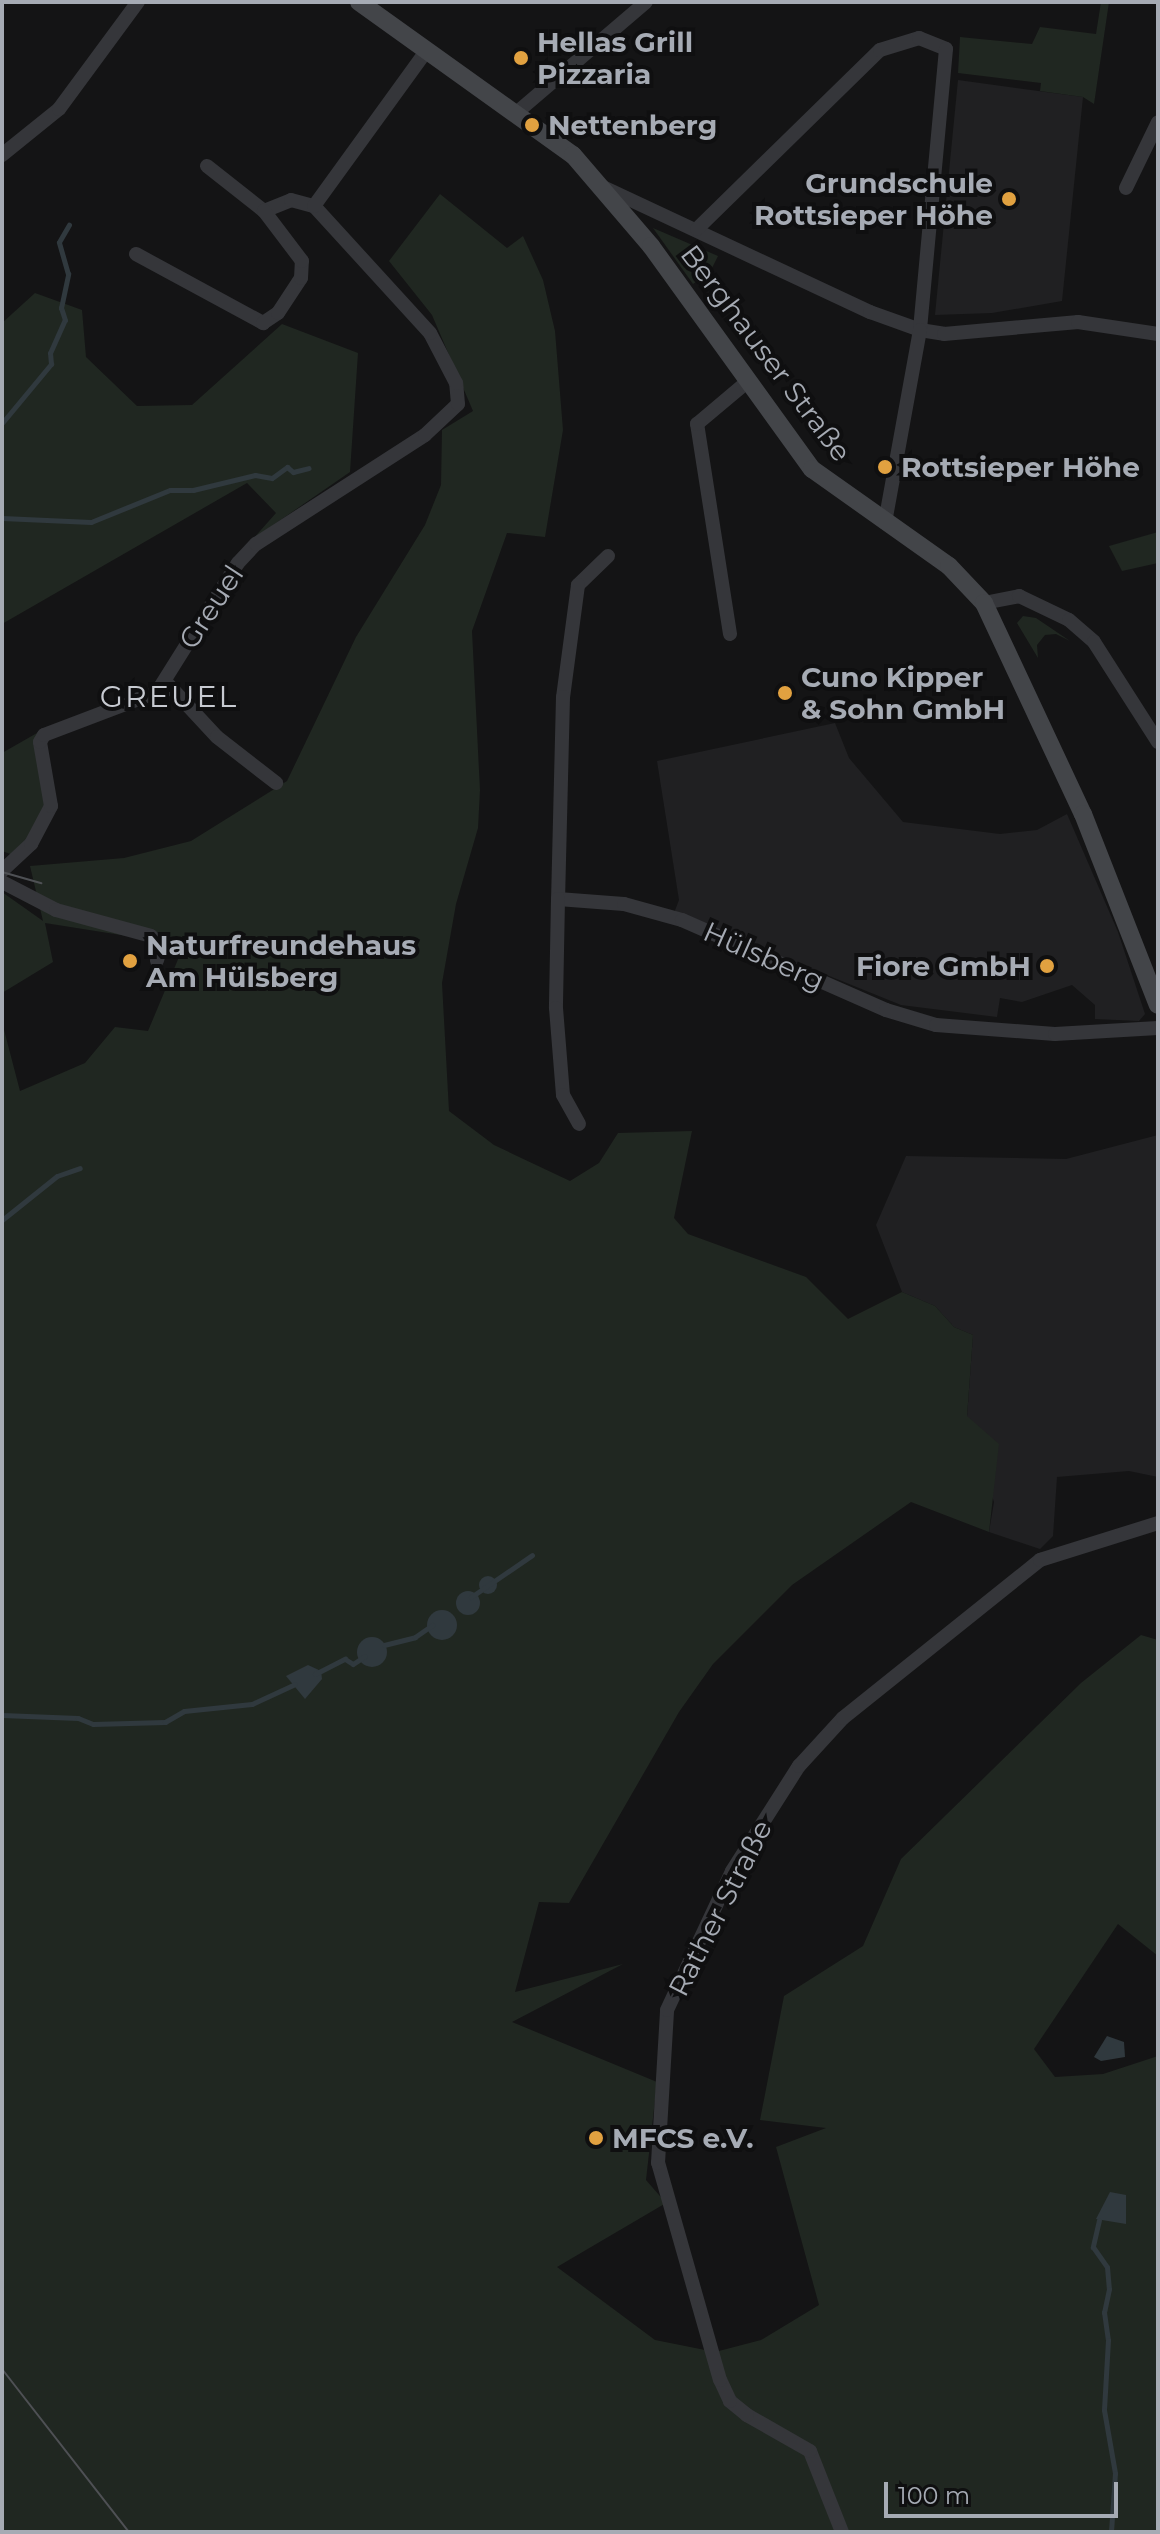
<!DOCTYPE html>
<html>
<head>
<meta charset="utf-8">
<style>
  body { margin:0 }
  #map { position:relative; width:1160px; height:2534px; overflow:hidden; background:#141415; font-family:Montserrat,sans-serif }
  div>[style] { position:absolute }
  .built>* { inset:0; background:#202022 }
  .green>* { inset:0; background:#202721 }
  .water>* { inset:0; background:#30393e }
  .round { border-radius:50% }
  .stream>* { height:5px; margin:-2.5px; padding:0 2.5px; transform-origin:2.5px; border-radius:2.5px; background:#30393e }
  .street>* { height:14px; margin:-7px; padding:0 7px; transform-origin:7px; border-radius:7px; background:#35363a }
  .secondary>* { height:18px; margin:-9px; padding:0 9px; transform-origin:9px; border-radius:9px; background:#434549 }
  .tram>* { height:2px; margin:-1px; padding:0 1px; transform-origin:1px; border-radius:1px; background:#4e5054 }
  .dots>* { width:22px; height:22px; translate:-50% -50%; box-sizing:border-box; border:4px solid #0f0f10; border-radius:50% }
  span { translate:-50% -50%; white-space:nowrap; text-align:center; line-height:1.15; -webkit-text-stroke:8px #0f0f10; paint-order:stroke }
  .poi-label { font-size:28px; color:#a6abb4; font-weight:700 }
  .left { translate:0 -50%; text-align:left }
  .right { translate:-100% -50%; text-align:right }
  .street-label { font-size:28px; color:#a6abb4 }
  .neighbourhood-label { font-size:30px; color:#c7cad1; letter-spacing:2px }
  .frame { position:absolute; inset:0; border:4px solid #a6abb4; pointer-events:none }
  .scale { position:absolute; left:884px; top:2482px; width:234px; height:36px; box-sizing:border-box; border:4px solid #a6abb4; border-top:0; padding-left:10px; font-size:24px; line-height:28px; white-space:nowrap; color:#a6abb4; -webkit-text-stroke:6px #0f0f10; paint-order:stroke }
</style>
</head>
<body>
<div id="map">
  <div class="built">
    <div style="clip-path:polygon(958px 80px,1083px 97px,1062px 301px,992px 313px,935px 315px)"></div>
    <div style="clip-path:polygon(835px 723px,849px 758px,903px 822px,1000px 834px,1037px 830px,1067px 814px,1118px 932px,1145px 1014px,1139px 1021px,1095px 1019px,1095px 1005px,1072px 985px,1022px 1002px,1000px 998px,997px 1017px,901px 1005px,674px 913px,679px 900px,657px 761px)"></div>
    <div style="clip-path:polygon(1158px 1135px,1158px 1477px,1129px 1471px,1057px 1477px,1053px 1536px,1040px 1549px,989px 1532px,994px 1502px,967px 1417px,973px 1335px,954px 1327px,935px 1306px,902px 1292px,876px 1225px,906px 1156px,1066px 1159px)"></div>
  </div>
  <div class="green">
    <div style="clip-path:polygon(1101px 2px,1109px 2px,1094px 104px,1083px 97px,1040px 91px,1041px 83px,958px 73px,960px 37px,1032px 44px,1040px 27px,1096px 34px)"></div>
    <div style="clip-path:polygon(440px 194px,507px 248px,523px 236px,543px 280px,555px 331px,563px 430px,545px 537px,507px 533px,472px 631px,480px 790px,478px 828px,456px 904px,442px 983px,449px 1111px,494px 1145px,570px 1181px,599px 1163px,618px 1133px,692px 1131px,674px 1218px,688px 1234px,806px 1277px,848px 1319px,902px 1292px,935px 1306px,954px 1327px,973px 1335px,967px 1416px,999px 1444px,989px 1532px,911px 1502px,792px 1585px,713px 1664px,679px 1712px,569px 1903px,539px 1902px,515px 1992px,623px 1964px,512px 2022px,657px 2082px,646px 2180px,666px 2203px,557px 2267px,655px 2340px,715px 2352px,761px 2340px,819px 2305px,776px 2147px,826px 2128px,760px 2120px,784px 1996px,863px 1946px,901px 1859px,1081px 1683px,1141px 1635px,1158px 1640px,1158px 1956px,1118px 1924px,1034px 2049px,1055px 2077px,1103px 2074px,1158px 2056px,1158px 2532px,2px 2532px,2px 1022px,20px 1091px,85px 1063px,115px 1027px,148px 1031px,184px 945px,45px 923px,53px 962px,2px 993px,2px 892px,43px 921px,30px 866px,124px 858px,191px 841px,287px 781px,356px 637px,425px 525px,441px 485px,442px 430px,473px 411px,432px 315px,389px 261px)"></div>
    <div style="clip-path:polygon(653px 228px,718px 256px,710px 272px,693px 284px)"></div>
    <div style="clip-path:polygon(35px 293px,82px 310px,86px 357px,137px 406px,192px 405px,282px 324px,358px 353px,350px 472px,253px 539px,276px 513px,247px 483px,2px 624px,2px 323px)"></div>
    <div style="clip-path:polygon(1158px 532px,1158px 563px,1122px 571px,1109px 546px)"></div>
    <div style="clip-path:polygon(1023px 616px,1036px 618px,1070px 641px,1056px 634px,1045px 635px,1037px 645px,1038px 658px,1017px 623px)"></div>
    <div style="clip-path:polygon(37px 733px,45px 806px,39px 824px,13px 855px,2px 851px,2px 753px)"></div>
  </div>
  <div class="water">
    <div class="round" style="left:479px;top:1576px;width:18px;height:18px"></div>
    <div class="round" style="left:456px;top:1591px;width:24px;height:24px"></div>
    <div class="round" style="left:427px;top:1610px;width:30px;height:30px"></div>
    <div class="round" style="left:357px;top:1637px;width:30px;height:30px"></div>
    <div style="clip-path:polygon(308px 1665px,321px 1671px,322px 1679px,305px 1699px,286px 1676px)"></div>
    <div style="clip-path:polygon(1107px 2036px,1124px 2042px,1125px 2057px,1101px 2061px,1094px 2057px)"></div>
    <div style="clip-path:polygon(1110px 2192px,1126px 2195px,1126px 2224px,1096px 2219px)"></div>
  </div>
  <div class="stream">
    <div style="left:2px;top:423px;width:77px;rotate:-50.3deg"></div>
    <div style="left:51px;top:364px;width:11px;rotate:-95deg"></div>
    <div style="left:50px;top:353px;width:36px;rotate:-66deg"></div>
    <div style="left:65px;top:320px;width:13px;rotate:-108deg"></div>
    <div style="left:61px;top:308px;width:35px;rotate:-78deg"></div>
    <div style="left:68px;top:274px;width:33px;rotate:-106deg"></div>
    <div style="left:59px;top:242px;width:20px;rotate:-60deg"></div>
    <div style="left:2px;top:518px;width:89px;rotate:2.6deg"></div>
    <div style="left:91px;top:522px;width:85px;rotate:-22.1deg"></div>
    <div style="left:170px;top:490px;width:23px"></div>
    <div style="left:193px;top:490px;width:64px;rotate:-13.6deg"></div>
    <div style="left:255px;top:475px;width:17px;rotate:10deg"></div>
    <div style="left:272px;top:478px;width:19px;rotate:-36deg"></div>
    <div style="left:287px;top:467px;width:8px;rotate:40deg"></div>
    <div style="left:293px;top:472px;width:16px;rotate:-14deg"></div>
    <div style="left:2px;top:1220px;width:70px;rotate:-38.7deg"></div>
    <div style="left:57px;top:1176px;width:24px;rotate:-19deg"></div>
    <div style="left:471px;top:1597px;width:74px;rotate:-34.5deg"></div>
    <div style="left:384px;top:1645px;width:32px;rotate:-14deg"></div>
    <div style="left:415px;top:1637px;width:21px;rotate:-35deg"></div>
    <div style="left:315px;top:1674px;width:34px;rotate:-27deg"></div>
    <div style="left:345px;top:1659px;width:9px;rotate:32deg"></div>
    <div style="left:353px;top:1664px;width:14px;rotate:-34deg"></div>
    <div style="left:2px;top:1715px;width:76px;rotate:2.3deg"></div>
    <div style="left:78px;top:1718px;width:16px;rotate:22deg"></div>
    <div style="left:93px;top:1724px;width:72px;rotate:-1.6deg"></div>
    <div style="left:165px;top:1722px;width:22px;rotate:-30deg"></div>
    <div style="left:184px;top:1711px;width:68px;rotate:-5.9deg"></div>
    <div style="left:252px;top:1704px;width:47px;rotate:-24.9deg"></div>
    <div style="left:1099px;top:2220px;width:28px;rotate:103deg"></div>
    <div style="left:1093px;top:2247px;width:24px;rotate:55deg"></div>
    <div style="left:1107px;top:2267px;width:22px;rotate:85deg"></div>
    <div style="left:1109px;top:2289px;width:24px;rotate:102deg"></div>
    <div style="left:1104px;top:2312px;width:28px;rotate:82deg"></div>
    <div style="left:1108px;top:2340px;width:70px;rotate:93.3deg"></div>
    <div style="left:1104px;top:2410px;width:64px;rotate:80.1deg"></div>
    <div style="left:1115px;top:2473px;width:59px;rotate:93.9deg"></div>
  </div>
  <div class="street">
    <div style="left:515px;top:114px;width:172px;rotate:-40.5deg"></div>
    <div style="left:2px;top:155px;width:73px;rotate:-38.9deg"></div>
    <div style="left:59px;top:109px;width:133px;rotate:-53.6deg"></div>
    <div style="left:207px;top:166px;width:73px;rotate:38.3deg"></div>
    <div style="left:264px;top:211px;width:29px;rotate:-22deg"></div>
    <div style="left:291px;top:200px;width:24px;rotate:15deg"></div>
    <div style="left:603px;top:187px;width:295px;rotate:25.1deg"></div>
    <div style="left:870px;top:312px;width:53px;rotate:19.8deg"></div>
    <div style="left:920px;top:330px;width:24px;rotate:9deg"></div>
    <div style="left:944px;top:334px;width:135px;rotate:-5.1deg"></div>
    <div style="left:1078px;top:322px;width:81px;rotate:8.5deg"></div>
    <div style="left:1126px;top:188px;width:73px;rotate:-64.1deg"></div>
    <div style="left:697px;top:229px;width:256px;rotate:-44.4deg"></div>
    <div style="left:880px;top:50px;width:41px;rotate:-17.1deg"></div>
    <div style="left:919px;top:38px;width:29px;rotate:22deg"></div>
    <div style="left:946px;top:49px;width:282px;rotate:95.3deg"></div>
    <div style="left:920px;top:330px;width:196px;rotate:100.3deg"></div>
    <div style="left:136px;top:254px;width:145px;rotate:28.5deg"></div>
    <div style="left:263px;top:323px;width:18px;rotate:-34deg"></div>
    <div style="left:278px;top:313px;width:42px;rotate:-56.7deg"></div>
    <div style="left:301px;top:278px;width:17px;rotate:-87deg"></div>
    <div style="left:302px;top:261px;width:63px;rotate:-127.2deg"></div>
    <div style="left:608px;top:556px;width:42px;rotate:136deg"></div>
    <div style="left:578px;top:585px;width:113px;rotate:97.6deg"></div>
    <div style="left:563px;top:697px;width:202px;rotate:91.4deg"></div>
    <div style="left:558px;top:899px;width:66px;rotate:4.3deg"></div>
    <div style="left:624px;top:904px;width:60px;rotate:15.4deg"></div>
    <div style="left:682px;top:920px;width:223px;rotate:23.8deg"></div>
    <div style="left:886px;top:1010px;width:52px;rotate:16.7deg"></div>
    <div style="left:936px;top:1025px;width:119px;rotate:4.3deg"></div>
    <div style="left:1055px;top:1034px;width:103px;rotate:-3.3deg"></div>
    <div style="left:984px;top:603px;width:36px;rotate:-11deg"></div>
    <div style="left:1019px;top:596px;width:55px;rotate:25.6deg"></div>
    <div style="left:1069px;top:620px;width:33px;rotate:41deg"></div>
    <div style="left:1094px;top:642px;width:119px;rotate:57.4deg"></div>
    <div style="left:730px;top:634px;width:213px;rotate:-98.9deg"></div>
    <div style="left:697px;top:424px;width:65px;rotate:-40deg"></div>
    <div style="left:165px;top:681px;width:76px;rotate:47.1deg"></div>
    <div style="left:217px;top:737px;width:75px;rotate:37.9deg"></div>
    <div style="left:2px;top:871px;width:40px;rotate:-43deg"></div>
    <div style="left:31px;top:844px;width:43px;rotate:-62.2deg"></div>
    <div style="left:51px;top:806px;width:65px;rotate:-99.8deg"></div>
    <div style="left:40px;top:742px;width:8px;rotate:-60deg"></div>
    <div style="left:44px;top:735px;width:121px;rotate:-20.8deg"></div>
    <div style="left:157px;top:692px;width:152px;rotate:-57.9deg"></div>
    <div style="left:238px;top:563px;width:26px;rotate:-47deg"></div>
    <div style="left:256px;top:544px;width:201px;rotate:-32.8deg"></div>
    <div style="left:425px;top:435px;width:45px;rotate:-43.2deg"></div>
    <div style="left:458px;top:404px;width:21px;rotate:-95deg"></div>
    <div style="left:456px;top:383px;width:56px;rotate:-117.5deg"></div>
    <div style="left:430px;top:333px;width:172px;rotate:-132.4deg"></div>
    <div style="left:314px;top:206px;width:191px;rotate:-54.1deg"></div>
    <div style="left:2px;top:882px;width:61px;rotate:27.4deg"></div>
    <div style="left:56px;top:910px;width:98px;rotate:15.3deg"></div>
    <div style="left:151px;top:936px;width:15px;rotate:48deg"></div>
    <div style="left:161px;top:947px;width:14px;rotate:107deg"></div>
    <div style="left:558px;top:899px;width:109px;rotate:91.1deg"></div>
    <div style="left:556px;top:1008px;width:87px;rotate:85.4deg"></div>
    <div style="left:563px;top:1095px;width:33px;rotate:61deg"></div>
    <div style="left:842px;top:2532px;width:87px;rotate:-111.6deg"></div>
    <div style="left:810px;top:2451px;width:73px;rotate:-150.3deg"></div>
    <div style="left:747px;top:2415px;width:22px;rotate:-141deg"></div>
    <div style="left:730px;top:2401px;width:23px;rotate:-115deg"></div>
    <div style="left:720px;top:2380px;width:226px;rotate:-105.9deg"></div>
    <div style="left:658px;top:2163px;width:153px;rotate:-86.6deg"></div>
    <div style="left:667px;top:2010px;width:153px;rotate:-64.9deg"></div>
    <div style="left:732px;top:1871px;width:125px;rotate:-57.5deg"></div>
    <div style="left:799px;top:1766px;width:65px;rotate:-47.5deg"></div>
    <div style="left:843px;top:1718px;width:253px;rotate:-38.7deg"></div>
    <div style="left:1040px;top:1560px;width:124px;rotate:-17.4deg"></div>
  </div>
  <div class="secondary">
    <div style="left:359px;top:2px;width:263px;rotate:35.6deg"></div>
    <div style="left:573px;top:155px;width:120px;rotate:49.4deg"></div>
    <div style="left:651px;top:246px;width:275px;rotate:54.2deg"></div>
    <div style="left:812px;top:469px;width:168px;rotate:35.3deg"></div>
    <div style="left:949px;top:566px;width:51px;rotate:46.6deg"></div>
    <div style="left:984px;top:603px;width:233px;rotate:64.9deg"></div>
    <div style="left:1083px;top:814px;width:205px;rotate:68.6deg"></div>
  </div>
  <div class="tram">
    <div style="left:2px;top:872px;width:41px;rotate:15.8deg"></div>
    <div style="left:2px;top:2369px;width:207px;rotate:52.1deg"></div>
  </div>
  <div class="dots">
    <div style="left:521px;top:58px;background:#e1a140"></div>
    <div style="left:532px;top:125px;background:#e1a140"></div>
    <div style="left:1009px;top:199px;background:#e1a140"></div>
    <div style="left:885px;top:467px;background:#e1a140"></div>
    <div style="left:785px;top:693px;background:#e1a140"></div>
    <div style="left:130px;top:961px;background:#e1a140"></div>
    <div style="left:1047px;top:966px;background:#e1a140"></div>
    <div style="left:596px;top:2138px;background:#e1a140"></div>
  </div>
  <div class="poi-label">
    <span class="left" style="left:537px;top:58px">Hellas Grill<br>Pizzaria</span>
    <span class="left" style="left:548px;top:125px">Nettenberg</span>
    <span class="right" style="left:993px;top:199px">Grundschule<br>Rottsieper Höhe</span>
    <span class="left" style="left:901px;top:467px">Rottsieper Höhe</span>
    <span class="left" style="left:801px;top:693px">Cuno Kipper<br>&amp; Sohn GmbH</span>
    <span class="left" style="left:146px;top:961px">Naturfreundehaus<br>Am Hülsberg</span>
    <span class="right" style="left:1031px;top:966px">Fiore GmbH</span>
    <span class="left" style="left:612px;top:2138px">MFCS e.V.</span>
  </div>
  <div class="street-label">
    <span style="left:766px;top:353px;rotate:53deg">Berghauser Straße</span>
    <span style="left:211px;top:607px;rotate:-57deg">Greuel</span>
    <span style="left:764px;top:956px;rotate:24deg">Hülsberg</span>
    <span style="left:720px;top:1908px;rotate:-63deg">Rather Straße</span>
  </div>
  <div class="neighbourhood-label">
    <span style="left:169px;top:697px">GREUEL</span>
  </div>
  <div class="frame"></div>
  <div class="scale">100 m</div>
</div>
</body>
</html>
